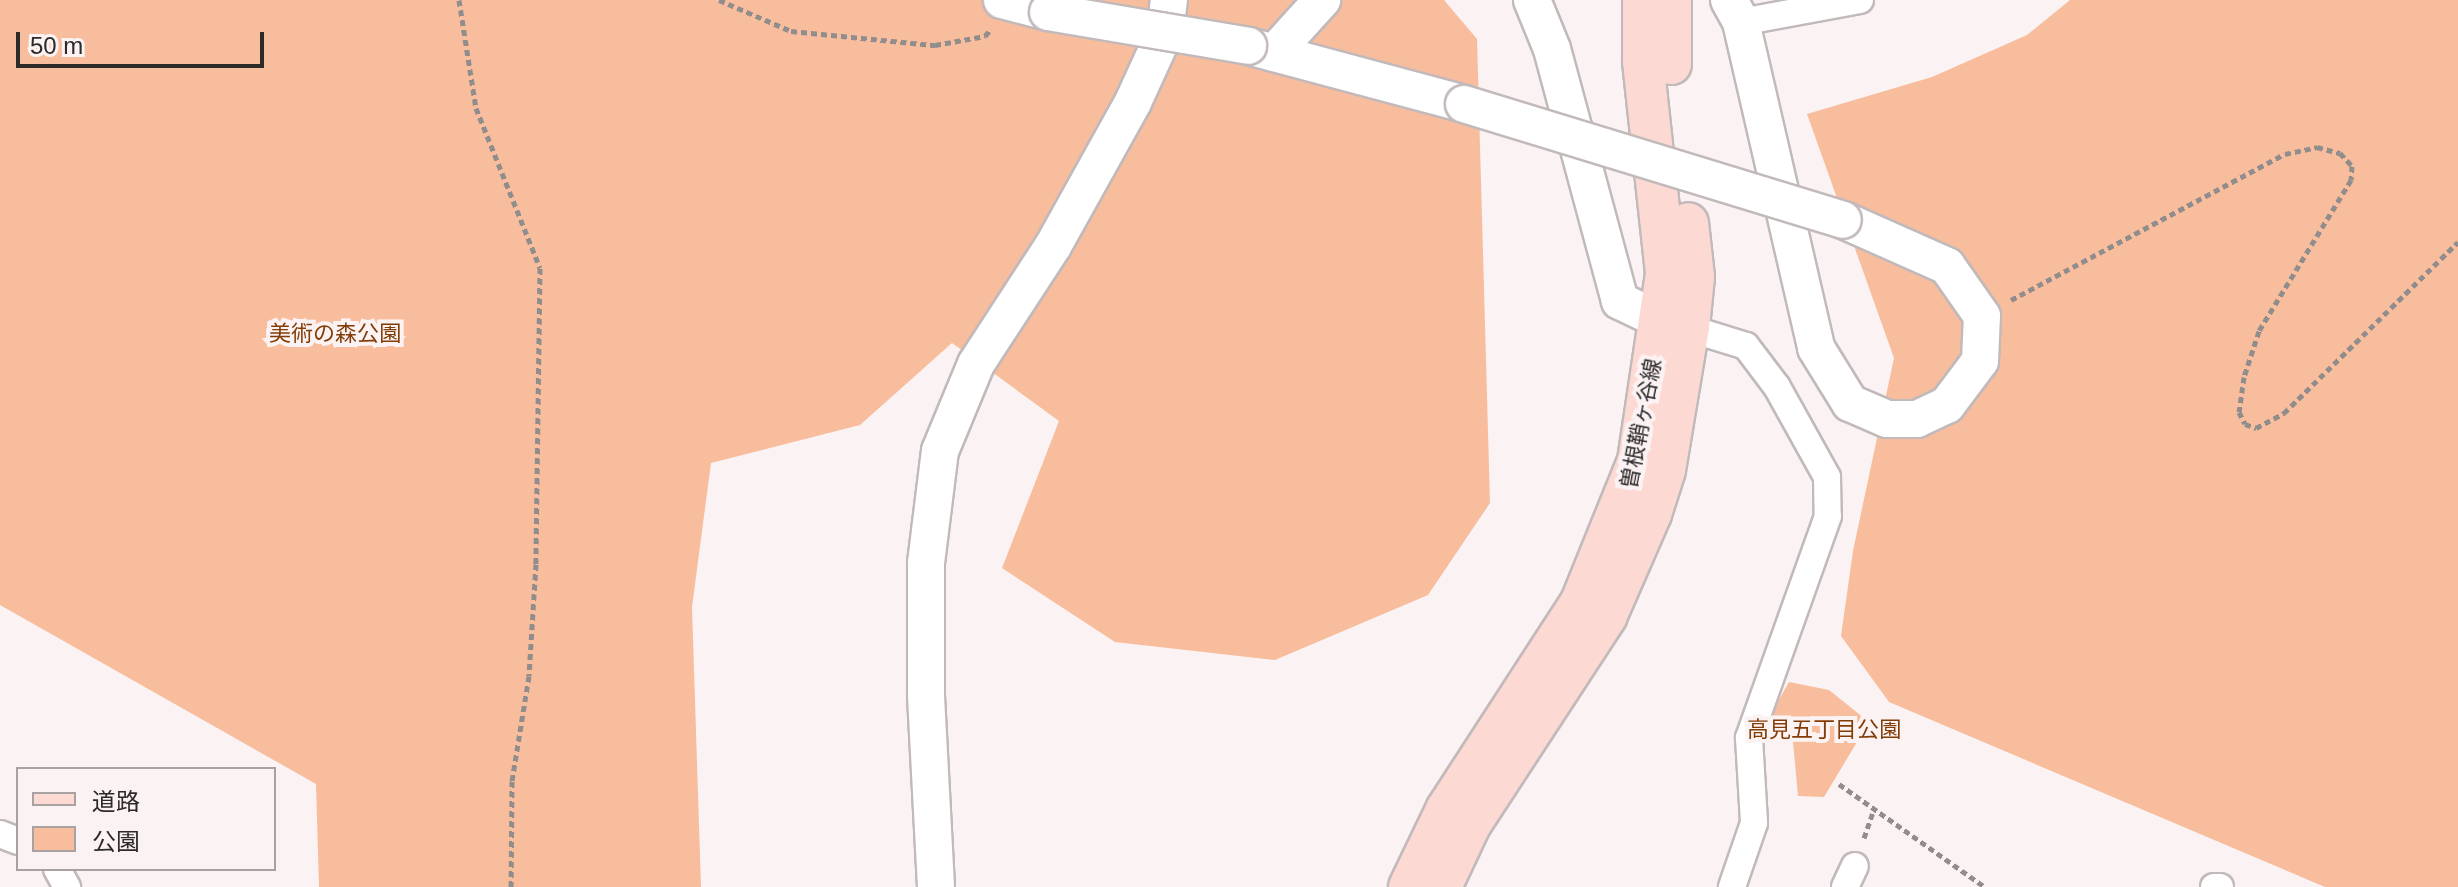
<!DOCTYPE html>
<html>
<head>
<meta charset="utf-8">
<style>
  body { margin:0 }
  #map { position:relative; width:2458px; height:887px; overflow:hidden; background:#fbf2f3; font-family:Helvetica,"Noto Sans JP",sans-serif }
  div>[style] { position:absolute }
  .green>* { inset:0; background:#f8bd9d }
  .path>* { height:5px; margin-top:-2.5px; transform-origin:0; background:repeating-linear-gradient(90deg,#928d8d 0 6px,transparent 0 10px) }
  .roads { filter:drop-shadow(2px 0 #c2b9ba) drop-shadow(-2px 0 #c2b9ba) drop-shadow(0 2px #c2b9ba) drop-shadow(0 -2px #c2b9ba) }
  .street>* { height:26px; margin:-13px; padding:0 13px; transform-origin:13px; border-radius:13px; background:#fff }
  .secondary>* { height:36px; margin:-18px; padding:0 18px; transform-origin:18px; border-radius:18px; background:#fff }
  .primary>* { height:40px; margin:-20px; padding:0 20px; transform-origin:20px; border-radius:20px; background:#fdd9d3 }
  .bridges { filter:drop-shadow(2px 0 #c2b9ba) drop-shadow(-2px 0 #c2b9ba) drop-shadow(0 2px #c2b9ba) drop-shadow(0 -2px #c2b9ba) }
  .secondary-bridge>* { height:36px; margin:-18px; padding:0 18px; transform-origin:18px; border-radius:18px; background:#fff }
  span { translate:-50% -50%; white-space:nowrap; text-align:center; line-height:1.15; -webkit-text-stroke:8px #fbf2f3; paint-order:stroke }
  .park-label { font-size:22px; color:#833c06 }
  .street-label { font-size:22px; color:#2d2a2a }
  .legend { position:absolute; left:16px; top:767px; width:260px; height:104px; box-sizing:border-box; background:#fbf2f3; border:2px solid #a9a2a3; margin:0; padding:10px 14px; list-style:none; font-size:24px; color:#2d2a2a }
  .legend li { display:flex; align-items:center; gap:16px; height:40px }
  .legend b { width:40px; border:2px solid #a9a2a3 }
  .scale { position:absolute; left:16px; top:32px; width:248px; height:36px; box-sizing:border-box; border:4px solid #2d2a2a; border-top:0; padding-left:10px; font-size:24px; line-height:28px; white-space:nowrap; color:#2d2a2a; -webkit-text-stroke:6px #fbf2f3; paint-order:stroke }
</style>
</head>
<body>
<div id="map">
  <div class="green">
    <div style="clip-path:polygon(0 0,1444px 0,1477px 39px,1490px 503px,1428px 595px,1275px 660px,1115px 642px,1002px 568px,1059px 421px,952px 343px,860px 425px,711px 463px,692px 607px,701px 887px,319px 887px,316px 784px,0 605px)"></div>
    <div style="clip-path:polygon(2070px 0,2458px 0,2458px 887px,2325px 887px,1889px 702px,1841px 636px,1853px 551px,1894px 358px,1807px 114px,1932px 77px,2027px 35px)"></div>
    <div style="clip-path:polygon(1789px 682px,1829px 690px,1869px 722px,1824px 797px,1798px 796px,1793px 742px,1775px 738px,1776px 717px,1771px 714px)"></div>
  </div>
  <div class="path">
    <div style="left:459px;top:0;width:109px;rotate:81.1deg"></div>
    <div style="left:476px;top:108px;width:172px;rotate:68.2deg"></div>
    <div style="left:540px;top:268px;width:296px;rotate:90.8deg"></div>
    <div style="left:536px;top:564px;width:112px;rotate:93.6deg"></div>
    <div style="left:529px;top:676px;width:106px;rotate:99.2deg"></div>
    <div style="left:512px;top:781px;width:106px;rotate:90.5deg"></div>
    <div style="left:719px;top:0;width:78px;rotate:23.3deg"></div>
    <div style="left:791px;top:31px;width:145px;rotate:5.6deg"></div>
    <div style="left:935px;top:45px;width:51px;rotate:-10.2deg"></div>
    <div style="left:985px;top:36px;width:9px;rotate:-49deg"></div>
    <div style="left:2011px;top:300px;width:310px;rotate:-28.1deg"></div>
    <div style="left:2285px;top:154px;width:33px;rotate:-12deg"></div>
    <div style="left:2317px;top:147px;width:24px;rotate:15deg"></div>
    <div style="left:2340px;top:153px;width:18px;rotate:47deg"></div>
    <div style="left:2352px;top:166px;width:14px;rotate:94deg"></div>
    <div style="left:2351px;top:180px;width:177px;rotate:121.4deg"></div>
    <div style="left:2259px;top:331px;width:48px;rotate:108.1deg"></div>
    <div style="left:2244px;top:377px;width:35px;rotate:98deg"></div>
    <div style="left:2239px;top:412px;width:13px;rotate:63deg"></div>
    <div style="left:2245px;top:424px;width:12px;rotate:20deg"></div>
    <div style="left:2256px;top:428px;width:32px;rotate:-28deg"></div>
    <div style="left:2284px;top:413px;width:244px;rotate:-44.5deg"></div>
    <div style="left:1839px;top:784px;width:179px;rotate:35.2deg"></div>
    <div style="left:1864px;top:838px;width:31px;rotate:-71deg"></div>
  </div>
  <div class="roads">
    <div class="street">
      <div style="left:1741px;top:22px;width:121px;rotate:-10.5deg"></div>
      <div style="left:1675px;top:324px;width:74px;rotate:17.2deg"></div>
      <div style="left:1746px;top:346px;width:51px;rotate:52.9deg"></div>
      <div style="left:1777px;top:387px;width:103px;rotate:60.9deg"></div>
      <div style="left:1827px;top:477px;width:39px;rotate:89deg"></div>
      <div style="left:1828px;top:516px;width:236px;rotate:109.6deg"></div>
      <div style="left:1749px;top:738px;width:85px;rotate:86.6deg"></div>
      <div style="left:1754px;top:823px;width:68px;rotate:109deg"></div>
      <div style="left:0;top:834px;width:19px;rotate:21deg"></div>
      <div style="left:57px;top:869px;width:21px;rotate:61deg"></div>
      <div style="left:1845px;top:887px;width:23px;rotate:-65deg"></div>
      <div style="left:2214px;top:887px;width:6px"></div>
    </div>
    <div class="secondary">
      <div style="left:1002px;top:0;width:48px;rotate:14.6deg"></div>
      <div style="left:1532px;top:0;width:53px;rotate:67.8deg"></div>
      <div style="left:1552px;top:49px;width:261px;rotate:74.9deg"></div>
      <div style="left:1620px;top:301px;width:47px;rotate:25.5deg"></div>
      <div style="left:1729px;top:0;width:25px;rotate:61deg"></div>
      <div style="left:1741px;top:22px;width:335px;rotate:77deg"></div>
      <div style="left:1816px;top:348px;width:65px;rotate:58.3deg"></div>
      <div style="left:1850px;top:403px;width:40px;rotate:23.4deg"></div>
      <div style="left:1887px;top:419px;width:30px"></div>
      <div style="left:1917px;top:419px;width:33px;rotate:-25deg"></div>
      <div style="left:1947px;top:405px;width:55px;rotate:-53.1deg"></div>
      <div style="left:1980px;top:361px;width:45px;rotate:-87.5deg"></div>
      <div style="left:1982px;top:316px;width:61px;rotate:-125deg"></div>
      <div style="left:1947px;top:266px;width:114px;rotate:-156.1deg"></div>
      <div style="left:1248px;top:46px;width:224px;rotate:15deg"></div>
      <div style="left:1274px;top:53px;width:72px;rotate:-47.8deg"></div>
      <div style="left:936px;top:887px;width:192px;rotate:-93deg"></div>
      <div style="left:926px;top:695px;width:132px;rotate:-90deg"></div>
      <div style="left:926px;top:563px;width:113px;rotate:-82.9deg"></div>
      <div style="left:940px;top:451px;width:94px;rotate:-67.5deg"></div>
      <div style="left:976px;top:364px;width:141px;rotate:-56.9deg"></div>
      <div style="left:1053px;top:246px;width:165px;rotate:-60.9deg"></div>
      <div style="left:1133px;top:102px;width:77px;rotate:-65.4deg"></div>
      <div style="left:1165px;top:32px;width:32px;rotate:-83deg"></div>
    </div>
    <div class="primary">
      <div style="left:1671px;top:64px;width:64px;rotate:-90deg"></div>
      <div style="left:1409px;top:887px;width:85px;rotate:-64.3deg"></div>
      <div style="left:1446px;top:810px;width:248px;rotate:-57deg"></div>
      <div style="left:1581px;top:602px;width:152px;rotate:-68deg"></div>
      <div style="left:1638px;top:461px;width:190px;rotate:-81.5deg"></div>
      <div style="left:1666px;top:273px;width:214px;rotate:-96.2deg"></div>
      <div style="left:1643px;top:60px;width:60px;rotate:-90deg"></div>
      <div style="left:1441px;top:887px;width:68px;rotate:-64.9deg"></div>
      <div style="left:1470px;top:825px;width:249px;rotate:-56.8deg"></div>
      <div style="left:1606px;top:617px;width:112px;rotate:-66.4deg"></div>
      <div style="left:1651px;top:514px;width:46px;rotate:-72.3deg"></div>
      <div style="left:1665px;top:470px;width:145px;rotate:-80.5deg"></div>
      <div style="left:1689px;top:327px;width:50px;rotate:-84.3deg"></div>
      <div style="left:1694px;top:277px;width:54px;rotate:-96.3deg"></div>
    </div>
  </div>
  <div class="bridges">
    <div class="secondary-bridge">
      <div style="left:1048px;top:12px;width:203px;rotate:9.6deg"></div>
      <div style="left:1464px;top:104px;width:396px;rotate:17deg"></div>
    </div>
  </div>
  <div class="park-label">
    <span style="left:335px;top:334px">美術の森公園</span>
    <span style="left:1824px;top:730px">高見五丁目公園</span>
  </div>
  <div class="street-label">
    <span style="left:1641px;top:424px;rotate:-79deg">曽根鞘ヶ谷線</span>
  </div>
  <ul class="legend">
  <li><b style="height:10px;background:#fdd9d3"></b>道路</li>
  <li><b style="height:22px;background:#f8bd9d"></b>公園</li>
  </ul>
  <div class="scale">50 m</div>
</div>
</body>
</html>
